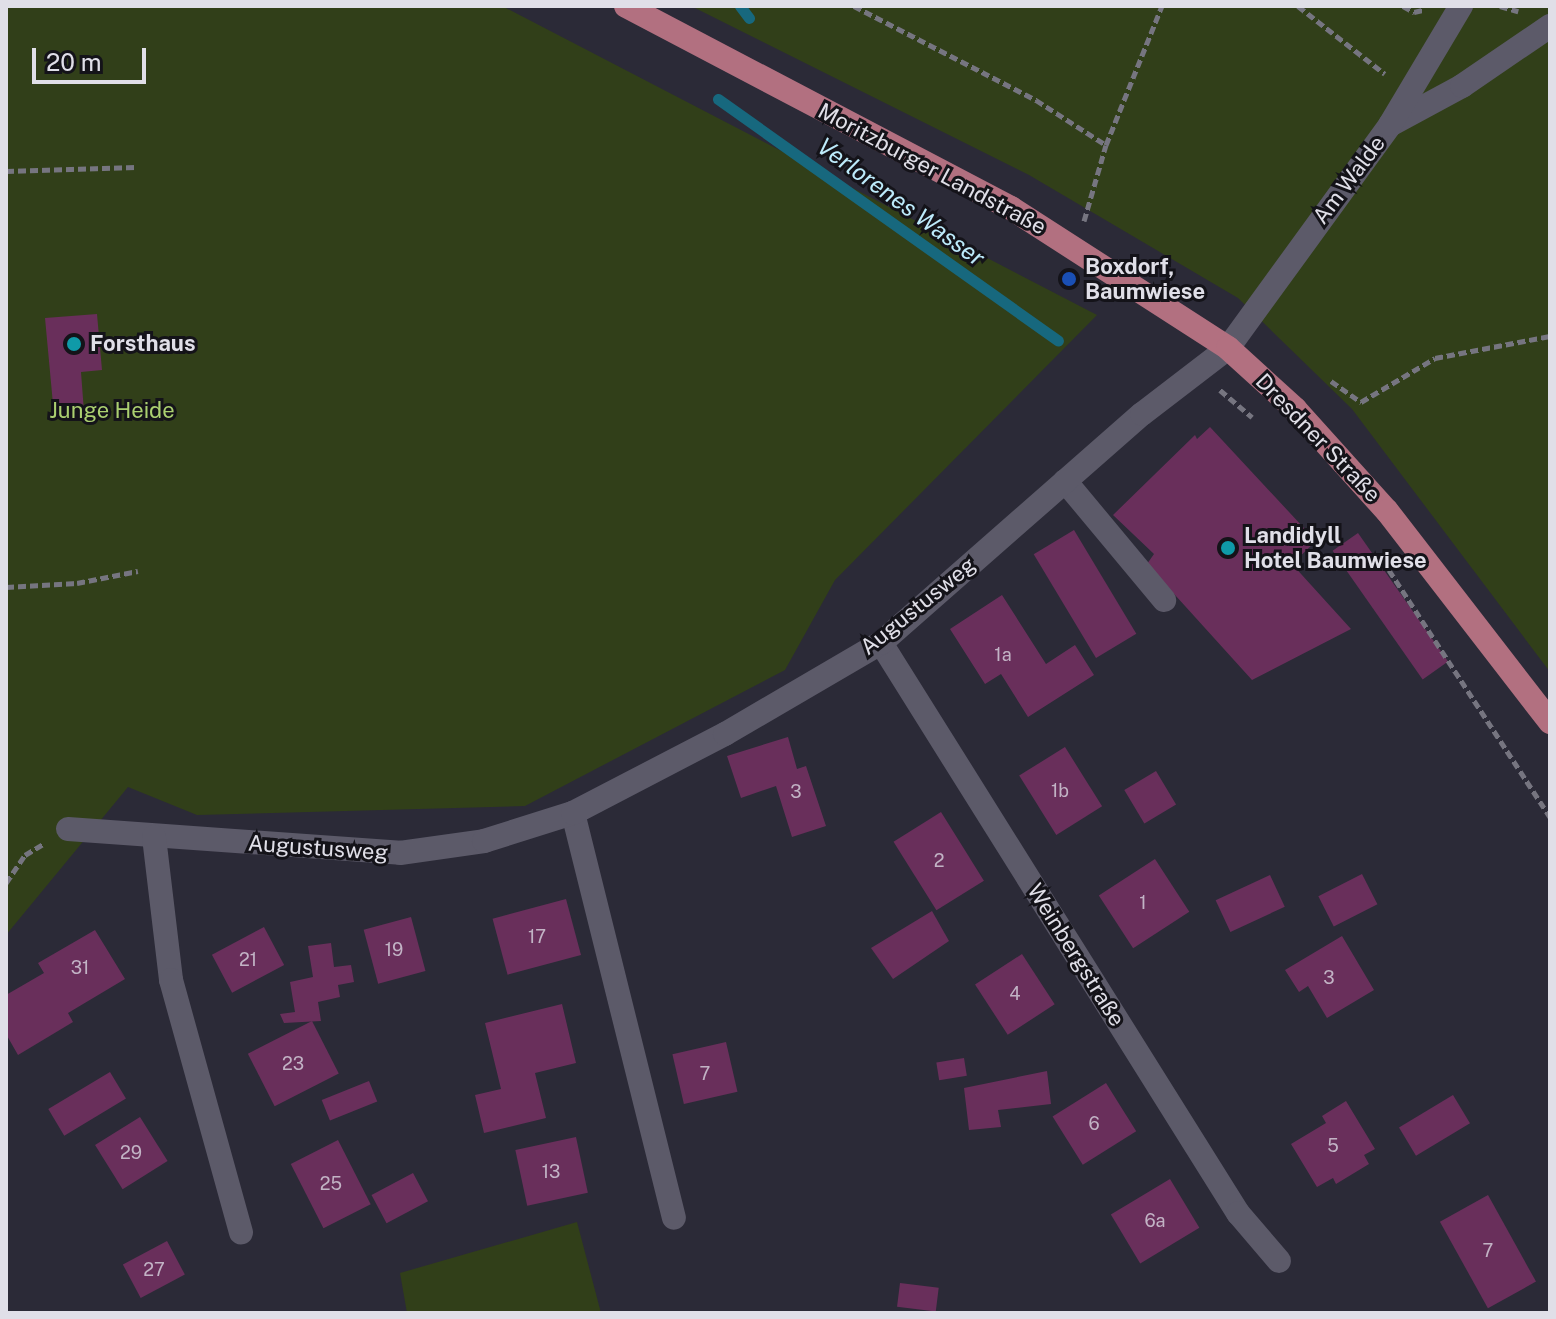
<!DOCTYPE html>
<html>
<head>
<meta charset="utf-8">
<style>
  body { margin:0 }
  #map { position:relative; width:1556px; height:1319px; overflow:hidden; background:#2b2a37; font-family:"Public Sans",sans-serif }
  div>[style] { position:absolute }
  .green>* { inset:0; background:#313f19 }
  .stream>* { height:11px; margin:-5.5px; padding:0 5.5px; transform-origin:5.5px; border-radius:5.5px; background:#17687e }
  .building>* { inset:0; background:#692f5b; transform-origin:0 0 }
  .path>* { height:5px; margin-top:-2.5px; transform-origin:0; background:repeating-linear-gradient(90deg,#767580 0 8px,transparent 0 12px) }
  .minor>* { height:24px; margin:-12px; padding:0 12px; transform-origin:12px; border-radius:12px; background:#5c5a69 }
  .major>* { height:24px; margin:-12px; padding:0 12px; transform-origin:12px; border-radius:12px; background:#b27080 }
  .dots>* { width:22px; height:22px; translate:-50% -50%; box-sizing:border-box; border:4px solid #141319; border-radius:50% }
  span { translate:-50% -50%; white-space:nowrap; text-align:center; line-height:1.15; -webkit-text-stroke:6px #141319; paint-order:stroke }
  .number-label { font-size:18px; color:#c2b3c5 }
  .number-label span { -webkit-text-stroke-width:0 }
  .street-label { font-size:22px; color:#e0dfe8 }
  .poi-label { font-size:22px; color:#e0dfe8; font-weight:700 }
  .left { translate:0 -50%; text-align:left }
  .park-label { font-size:22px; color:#abd070 }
  .water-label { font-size:24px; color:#bdebfb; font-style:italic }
  .frame { position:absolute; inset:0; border:8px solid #e0dfe8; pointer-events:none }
  .scale { position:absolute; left:32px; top:48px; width:114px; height:36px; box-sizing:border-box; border:4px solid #e0dfe8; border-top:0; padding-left:10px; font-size:24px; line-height:28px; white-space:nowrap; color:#e0dfe8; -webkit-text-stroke:6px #141319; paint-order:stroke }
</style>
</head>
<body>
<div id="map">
  <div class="green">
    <div style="clip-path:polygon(6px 6px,502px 6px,1097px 315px,835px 580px,785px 670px,525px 806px,197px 815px,128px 787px,6px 935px)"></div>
    <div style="clip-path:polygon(691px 6px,1550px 6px,1550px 672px,1352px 409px,1238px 298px,1029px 175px)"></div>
    <div style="clip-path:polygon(577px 1222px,601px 1313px,407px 1313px,400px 1273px)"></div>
  </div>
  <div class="stream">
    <div style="left:740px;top:6px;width:15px;rotate:53deg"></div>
    <div style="left:718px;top:99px;width:417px;rotate:35.4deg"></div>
  </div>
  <div class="building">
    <div style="clip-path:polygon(97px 314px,102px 370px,81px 372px,84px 412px,54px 415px,45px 318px)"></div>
    <div style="clip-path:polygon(1210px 427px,1316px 541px,1292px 564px,1351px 629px,1252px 680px,1147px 564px,1154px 554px,1113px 515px,1195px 435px,1197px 439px)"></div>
    <div style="left:1074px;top:530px;width:121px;height:47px;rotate:59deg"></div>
    <div style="left:1358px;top:533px;width:157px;height:31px;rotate:55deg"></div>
    <div style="clip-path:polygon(1002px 595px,1046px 664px,1075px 645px,1094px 675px,1028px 717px,1001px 674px,985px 684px,950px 629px)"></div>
    <div style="clip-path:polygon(788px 737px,797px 769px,806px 766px,826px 826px,792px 837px,776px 786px,741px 798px,727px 756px)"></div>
    <div style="left:1065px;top:747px;width:70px;height:54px;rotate:58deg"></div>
    <div style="left:1156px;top:771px;width:39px;height:37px;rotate:59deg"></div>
    <div style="left:941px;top:812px;width:81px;height:56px;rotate:58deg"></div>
    <div style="left:1155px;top:859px;width:63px;height:67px;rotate:57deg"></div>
    <div style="left:1362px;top:874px;width:34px;height:49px;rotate:63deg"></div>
    <div style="left:1270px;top:875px;width:35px;height:60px;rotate:65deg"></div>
    <div style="left:566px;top:899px;width:58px;height:76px;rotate:75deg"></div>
    <div style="clip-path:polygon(932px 911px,949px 941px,893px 979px,871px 948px)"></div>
    <div style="left:411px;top:917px;width:56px;height:49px;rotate:75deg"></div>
    <div style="left:264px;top:927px;width:43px;height:59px;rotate:62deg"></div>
    <div style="clip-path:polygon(95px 930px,125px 979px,68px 1013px,73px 1022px,18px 1055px,6px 1034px,6px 995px,44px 973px,38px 963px)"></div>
    <div style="clip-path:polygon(1342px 936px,1374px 990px,1327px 1018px,1308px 986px,1299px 992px,1285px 970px)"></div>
    <div style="clip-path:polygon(331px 943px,334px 967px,351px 965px,354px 982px,338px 985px,340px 997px,318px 1002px,321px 1021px,284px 1023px,280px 1014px,295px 1012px,290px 982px,313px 977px,308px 946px)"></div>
    <div style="left:1022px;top:954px;width:60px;height:56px;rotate:57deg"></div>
    <div style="clip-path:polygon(562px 1004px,576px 1063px,535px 1073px,546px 1118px,484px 1133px,475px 1095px,501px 1089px,485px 1023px)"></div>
    <div style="left:312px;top:1021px;width:59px;height:72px;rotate:63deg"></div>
    <div style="left:726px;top:1042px;width:51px;height:55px;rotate:77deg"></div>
    <div style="left:964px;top:1058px;width:18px;height:28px;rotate:81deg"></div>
    <div style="clip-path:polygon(1047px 1071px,1051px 1104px,998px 1110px,1001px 1127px,969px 1130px,964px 1088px)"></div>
    <div style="left:110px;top:1072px;width:31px;height:72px;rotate:59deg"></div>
    <div style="left:369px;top:1081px;width:22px;height:51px;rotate:68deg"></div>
    <div style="left:1106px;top:1083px;width:57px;height:63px;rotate:58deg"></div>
    <div style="left:1453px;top:1095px;width:33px;height:63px;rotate:59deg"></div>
    <div style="clip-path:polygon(1346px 1101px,1375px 1149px,1364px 1155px,1369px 1164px,1336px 1184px,1333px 1178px,1317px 1187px,1291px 1144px,1326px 1123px,1322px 1116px)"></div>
    <div style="left:140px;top:1117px;width:52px;height:53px;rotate:58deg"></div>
    <div style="left:576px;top:1137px;width:57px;height:62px;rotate:78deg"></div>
    <div style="left:338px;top:1140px;width:72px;height:53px;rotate:63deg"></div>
    <div style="left:413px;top:1173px;width:32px;height:47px;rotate:62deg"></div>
    <div style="left:1170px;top:1179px;width:57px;height:69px;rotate:59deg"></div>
    <div style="left:1488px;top:1195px;width:99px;height:55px;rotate:61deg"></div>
    <div style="left:167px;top:1241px;width:38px;height:50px;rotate:62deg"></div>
    <div style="left:900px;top:1283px;width:39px;height:24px;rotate:7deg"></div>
  </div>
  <div class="path">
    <div style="left:854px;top:6px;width:205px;rotate:27.3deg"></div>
    <div style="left:1036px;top:100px;width:83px;rotate:32.7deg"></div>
    <div style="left:1298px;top:6px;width:110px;rotate:38deg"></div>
    <div style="left:1403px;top:6px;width:13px;rotate:29deg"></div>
    <div style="left:1414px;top:12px;width:9px;rotate:-13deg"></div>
    <div style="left:1500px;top:6px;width:19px;rotate:16deg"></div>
    <div style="left:6px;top:171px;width:130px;rotate:-1.8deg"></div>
    <div style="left:1084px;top:221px;width:79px;rotate:-73.9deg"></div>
    <div style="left:1106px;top:145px;width:150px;rotate:-68.1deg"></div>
    <div style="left:1331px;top:381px;width:37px;rotate:35deg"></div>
    <div style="left:1361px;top:402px;width:86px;rotate:-30.7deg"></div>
    <div style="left:1435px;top:358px;width:117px;rotate:-10.8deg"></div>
    <div style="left:1220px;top:390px;width:42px;rotate:40.2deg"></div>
    <div style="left:1389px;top:570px;width:295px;rotate:56.9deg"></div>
    <div style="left:6px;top:587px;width:71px;rotate:-3.2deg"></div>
    <div style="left:77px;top:583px;width:62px;rotate:-11.1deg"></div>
    <div style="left:6px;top:883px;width:34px;rotate:-56deg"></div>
    <div style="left:25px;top:855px;width:21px;rotate:-31deg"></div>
  </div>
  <div class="minor">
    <div style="left:1390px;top:125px;width:82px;rotate:-28.4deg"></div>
    <div style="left:1462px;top:86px;width:107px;rotate:-34.3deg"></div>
    <div style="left:1065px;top:481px;width:155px;rotate:50.2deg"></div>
    <div style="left:881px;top:643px;width:673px;rotate:57.94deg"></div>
    <div style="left:1238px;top:1213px;width:63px;rotate:49.5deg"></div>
    <div style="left:573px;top:813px;width:417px;rotate:76deg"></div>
    <div style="left:68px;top:829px;width:333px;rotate:4.1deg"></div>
    <div style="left:400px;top:853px;width:85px;rotate:-8.1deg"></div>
    <div style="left:484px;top:841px;width:93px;rotate:-17.5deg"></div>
    <div style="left:573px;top:813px;width:171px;rotate:-27.5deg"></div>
    <div style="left:725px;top:734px;width:181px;rotate:-30.3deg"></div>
    <div style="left:881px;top:643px;width:347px;rotate:-41.3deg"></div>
    <div style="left:1142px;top:414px;width:108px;rotate:-37.5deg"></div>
    <div style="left:1228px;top:348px;width:276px;rotate:-54deg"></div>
    <div style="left:1390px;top:125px;width:139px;rotate:-59.2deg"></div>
    <div style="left:154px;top:837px;width:144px;rotate:83.2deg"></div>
    <div style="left:171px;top:980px;width:262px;rotate:74.5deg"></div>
  </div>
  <div class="major">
    <div style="left:626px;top:6px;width:435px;rotate:27.7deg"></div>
    <div style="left:1011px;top:208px;width:258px;rotate:32.8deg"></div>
    <div style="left:1228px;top:348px;width:91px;rotate:42.3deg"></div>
    <div style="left:1295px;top:409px;width:137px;rotate:48deg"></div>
    <div style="left:1387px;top:511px;width:267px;rotate:52.3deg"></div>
  </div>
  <div class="dots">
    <div style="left:1069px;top:279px;background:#1a4fb4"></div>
    <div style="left:74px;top:344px;background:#0f9aa8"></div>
    <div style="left:1228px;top:548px;background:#0f9aa8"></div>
  </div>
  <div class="number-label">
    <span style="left:1003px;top:655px">1a</span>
    <span style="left:1060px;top:791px">1b</span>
    <span style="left:796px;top:792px">3</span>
    <span style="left:939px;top:861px">2</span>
    <span style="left:1143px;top:903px">1</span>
    <span style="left:537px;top:937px">17</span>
    <span style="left:394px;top:950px">19</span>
    <span style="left:248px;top:960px">21</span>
    <span style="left:80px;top:968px">31</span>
    <span style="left:1329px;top:978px">3</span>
    <span style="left:1015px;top:994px">4</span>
    <span style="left:293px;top:1064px">23</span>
    <span style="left:705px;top:1074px">7</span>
    <span style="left:1094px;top:1124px">6</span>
    <span style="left:1333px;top:1146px">5</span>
    <span style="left:131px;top:1153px">29</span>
    <span style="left:551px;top:1172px">13</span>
    <span style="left:331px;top:1184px">25</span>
    <span style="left:1155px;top:1221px">6a</span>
    <span style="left:1488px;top:1251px">7</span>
    <span style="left:154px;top:1270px">27</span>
  </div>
  <div class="street-label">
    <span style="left:932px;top:169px;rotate:28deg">Moritzburger Landstraße</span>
    <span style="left:1349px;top:180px;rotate:-53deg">Am Walde</span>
    <span style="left:1318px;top:438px;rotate:46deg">Dresdner Straße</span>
    <span style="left:918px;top:606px;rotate:-39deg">Augustusweg</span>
    <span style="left:318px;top:848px;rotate:4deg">Augustusweg</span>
    <span style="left:1076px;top:955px;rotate:58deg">Weinbergstraße</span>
  </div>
  <div class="poi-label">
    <span class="left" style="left:1085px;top:279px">Boxdorf,<br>Baumwiese</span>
    <span class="left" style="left:90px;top:344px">Forsthaus</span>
    <span class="left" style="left:1244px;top:548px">Landidyll<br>Hotel Baumwiese</span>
  </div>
  <div class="park-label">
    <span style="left:112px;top:411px">Junge Heide</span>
  </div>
  <div class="water-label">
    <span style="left:901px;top:202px;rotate:36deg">Verlorenes Wasser</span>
  </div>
  <div class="frame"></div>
  <div class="scale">20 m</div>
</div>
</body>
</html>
